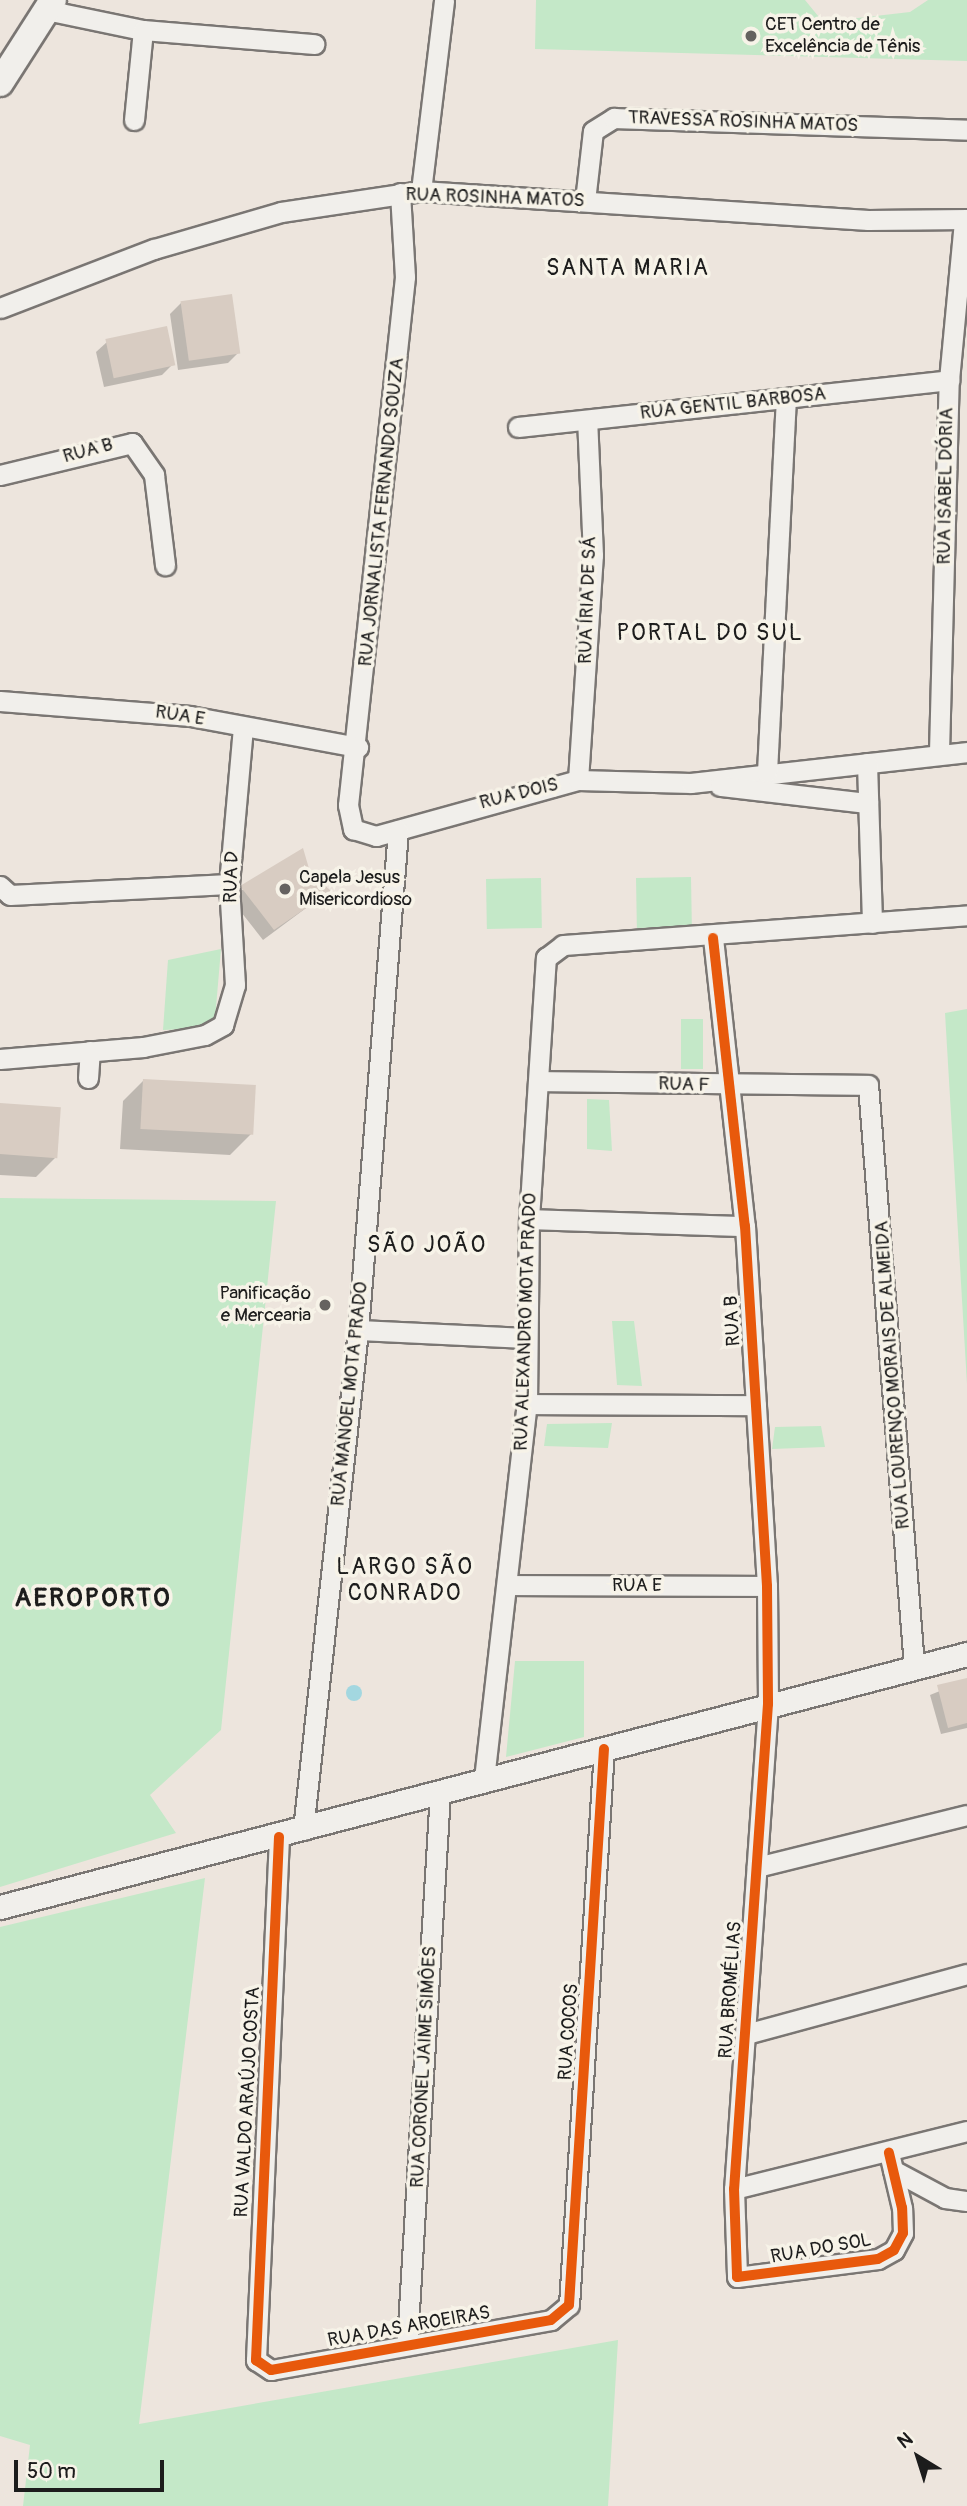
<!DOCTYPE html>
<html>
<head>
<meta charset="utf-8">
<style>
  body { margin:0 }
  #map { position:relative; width:967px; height:2506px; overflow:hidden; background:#ede5dd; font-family:Pangolin,sans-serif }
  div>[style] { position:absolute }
  .green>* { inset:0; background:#c4e8c8; transform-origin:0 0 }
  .water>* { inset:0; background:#a3d7e0 }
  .round { border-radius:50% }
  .shadow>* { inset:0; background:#0003 }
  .building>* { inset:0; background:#d8ccc2; transform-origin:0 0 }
  .roads { filter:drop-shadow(2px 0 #7a7673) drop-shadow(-2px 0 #7a7673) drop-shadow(0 2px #7a7673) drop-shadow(0 -2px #7a7673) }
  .minor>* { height:19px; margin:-9.5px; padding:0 9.5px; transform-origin:9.5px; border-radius:9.5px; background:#f1efeb }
  .tertiary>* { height:23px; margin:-11.5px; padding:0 11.5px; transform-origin:11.5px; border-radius:11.5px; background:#f1efeb }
  .secondary>* { height:26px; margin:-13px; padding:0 13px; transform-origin:13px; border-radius:13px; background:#f1efeb }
  .cycleway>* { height:10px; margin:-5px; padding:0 5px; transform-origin:5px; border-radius:5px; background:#e8590c }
  .dots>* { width:19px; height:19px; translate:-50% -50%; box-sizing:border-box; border:4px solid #f7f3e8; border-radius:50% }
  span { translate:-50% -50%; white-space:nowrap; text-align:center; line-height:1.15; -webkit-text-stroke:7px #f7f3e8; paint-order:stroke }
  .poi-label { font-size:19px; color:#1c1c1c }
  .left { translate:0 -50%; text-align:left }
  .right { translate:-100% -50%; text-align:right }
  .street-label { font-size:19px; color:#1c1c1c }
  .quarter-label { font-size:23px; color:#1c1c1c; letter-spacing:2px }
  .district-label { font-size:26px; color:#1c1c1c; font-weight:700; letter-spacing:2px }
  .north { position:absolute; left:883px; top:2422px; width:70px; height:70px; -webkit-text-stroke:5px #f7f3e8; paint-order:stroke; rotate:322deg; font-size:19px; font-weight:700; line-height:28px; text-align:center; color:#1c1c1c }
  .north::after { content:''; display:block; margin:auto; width:24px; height:32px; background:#1c1c1c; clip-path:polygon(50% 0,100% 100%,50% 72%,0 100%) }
  .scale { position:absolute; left:14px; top:2460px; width:150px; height:32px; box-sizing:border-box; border:4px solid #1c1c1c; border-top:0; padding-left:9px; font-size:21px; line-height:24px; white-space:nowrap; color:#1c1c1c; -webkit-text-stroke:5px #f7f3e8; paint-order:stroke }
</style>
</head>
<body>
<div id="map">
  <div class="green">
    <div style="clip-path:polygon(536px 0,805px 0,823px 22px,910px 12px,928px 0,967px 0,967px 61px,535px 49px)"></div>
    <div style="left:691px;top:877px;width:50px;height:55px;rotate:89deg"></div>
    <div style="left:541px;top:878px;width:50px;height:55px;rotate:89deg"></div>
    <div style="clip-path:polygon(221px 949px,215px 1019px,206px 1028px,163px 1030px,168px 960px)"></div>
    <div style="clip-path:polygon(967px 1009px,967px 1384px,945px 1013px)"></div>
    <div style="left:681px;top:1019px;width:22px;height:50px"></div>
    <div style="clip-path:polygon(587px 1099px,609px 1100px,612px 1151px,587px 1149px)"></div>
    <div style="clip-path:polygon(0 1198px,276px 1201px,221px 1730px,150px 1795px,176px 1833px,0 1887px)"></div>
    <div style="clip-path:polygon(612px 1321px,634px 1321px,642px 1386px,617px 1385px)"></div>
    <div style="clip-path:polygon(612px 1423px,608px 1448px,544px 1446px,547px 1424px)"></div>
    <div style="clip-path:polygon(821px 1426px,825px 1447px,772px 1449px,775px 1427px)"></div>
    <div style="clip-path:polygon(515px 1661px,584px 1661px,584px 1737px,506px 1757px)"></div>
    <div style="clip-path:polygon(205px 1878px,139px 2424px,618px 2340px,608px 2506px,23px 2506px,30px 2445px,0 2436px,0 1927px)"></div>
  </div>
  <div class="water">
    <div class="round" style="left:346px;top:1685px;width:16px;height:16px"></div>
  </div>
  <div class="shadow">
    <div style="clip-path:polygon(181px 303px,238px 353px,228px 363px,178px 370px,170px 314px)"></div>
    <div style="clip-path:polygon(107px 342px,173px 364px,162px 375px,104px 387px,96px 352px)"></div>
    <div style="clip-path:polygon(302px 851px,309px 873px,329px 891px,263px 940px,230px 898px)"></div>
    <div style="clip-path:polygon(144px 1080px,251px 1134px,230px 1155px,120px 1149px,123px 1101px)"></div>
    <div style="clip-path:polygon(0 1105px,57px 1156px,36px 1177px,0 1175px)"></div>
    <div style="clip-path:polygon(967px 1680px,967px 1728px,941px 1734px,930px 1695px)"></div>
  </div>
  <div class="building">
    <div style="left:232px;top:294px;width:60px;height:52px;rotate:82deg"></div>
    <div style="left:167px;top:326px;width:40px;height:63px;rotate:78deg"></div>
    <div style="clip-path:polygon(303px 848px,310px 872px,331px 891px,274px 930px,240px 886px)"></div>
    <div style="left:143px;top:1079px;width:113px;height:50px;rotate:3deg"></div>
    <div style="left:0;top:1103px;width:61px;height:51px;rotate:4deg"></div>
    <div style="clip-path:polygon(967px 1678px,967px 1723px,948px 1728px,937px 1685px)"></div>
  </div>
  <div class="roads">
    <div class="minor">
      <div style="left:46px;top:10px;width:99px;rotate:11.7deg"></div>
      <div style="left:143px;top:30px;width:172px;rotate:4.7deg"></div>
      <div style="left:134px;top:120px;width:90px;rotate:-84.3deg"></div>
      <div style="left:421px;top:191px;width:192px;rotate:-83.1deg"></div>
      <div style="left:400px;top:193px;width:84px;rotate:86.6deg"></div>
      <div style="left:405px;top:277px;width:531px;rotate:96.16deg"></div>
      <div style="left:348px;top:805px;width:25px;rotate:78deg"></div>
      <div style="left:353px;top:829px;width:24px;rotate:17deg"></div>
      <div style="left:376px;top:836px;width:210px;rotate:-15.5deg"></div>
      <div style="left:578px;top:780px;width:113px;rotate:1.5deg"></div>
      <div style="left:691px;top:783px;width:278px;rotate:-6.4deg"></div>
      <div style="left:585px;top:201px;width:70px;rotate:-83.5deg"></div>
      <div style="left:593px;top:131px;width:25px;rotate:-32deg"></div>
      <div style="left:614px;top:118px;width:353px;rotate:1.9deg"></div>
      <div style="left:0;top:308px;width:165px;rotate:-21deg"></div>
      <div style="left:154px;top:249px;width:132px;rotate:-16.2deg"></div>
      <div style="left:281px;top:212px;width:142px;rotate:-8.5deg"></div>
      <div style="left:421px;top:191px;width:448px;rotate:3.7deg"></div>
      <div style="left:868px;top:220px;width:99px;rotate:-0.6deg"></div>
      <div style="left:518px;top:427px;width:434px;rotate:-6.2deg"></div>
      <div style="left:0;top:475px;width:136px;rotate:-13.6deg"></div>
      <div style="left:132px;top:443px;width:39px;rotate:55deg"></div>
      <div style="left:154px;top:475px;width:91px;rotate:83deg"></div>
      <div style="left:0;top:701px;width:191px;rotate:4.5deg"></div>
      <div style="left:190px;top:716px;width:171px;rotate:10.5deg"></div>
      <div style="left:939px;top:752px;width:372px;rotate:-88.5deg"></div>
      <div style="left:949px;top:380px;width:160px;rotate:-84.6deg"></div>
      <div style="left:867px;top:763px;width:160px;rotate:88.2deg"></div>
      <div style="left:767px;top:772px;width:373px;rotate:-87.1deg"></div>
      <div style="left:578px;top:780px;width:225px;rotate:-86.2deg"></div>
      <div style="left:593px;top:555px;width:135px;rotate:-92.5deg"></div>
      <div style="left:720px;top:786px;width:149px;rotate:6.6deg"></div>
      <div style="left:0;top:886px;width:13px;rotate:42deg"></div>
      <div style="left:10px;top:895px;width:219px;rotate:-2.9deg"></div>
      <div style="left:713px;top:938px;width:290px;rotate:83.7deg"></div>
      <div style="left:745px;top:1226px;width:361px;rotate:86.5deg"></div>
      <div style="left:767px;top:1586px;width:118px;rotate:89.5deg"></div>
      <div style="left:768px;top:1704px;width:486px;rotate:94deg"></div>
      <div style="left:734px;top:2189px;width:88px;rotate:88deg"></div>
      <div style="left:737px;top:2277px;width:142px;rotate:-7.3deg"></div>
      <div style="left:878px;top:2259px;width:18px;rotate:-29deg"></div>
      <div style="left:894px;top:2250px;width:19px;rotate:-62deg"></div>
      <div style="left:903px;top:2233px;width:25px;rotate:-92deg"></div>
      <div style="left:902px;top:2208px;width:57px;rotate:-103.3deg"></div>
      <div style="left:0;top:1059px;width:144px;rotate:-4.8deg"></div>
      <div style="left:143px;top:1047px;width:63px;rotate:-11deg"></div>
      <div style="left:205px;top:1035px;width:21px;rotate:-29deg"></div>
      <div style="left:223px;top:1025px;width:42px;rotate:-73.3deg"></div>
      <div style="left:235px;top:985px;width:101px;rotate:-93.4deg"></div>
      <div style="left:229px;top:884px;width:157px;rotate:-84.9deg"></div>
      <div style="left:88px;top:1078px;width:27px;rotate:-86deg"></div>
      <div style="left:541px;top:1081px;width:327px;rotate:0.7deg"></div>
      <div style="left:868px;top:1085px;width:583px;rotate:85.47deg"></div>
      <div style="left:529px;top:1219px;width:216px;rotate:1.9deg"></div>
      <div style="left:358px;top:1330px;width:169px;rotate:2.7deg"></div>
      <div style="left:527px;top:1404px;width:229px;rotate:0.3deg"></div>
      <div style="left:508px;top:1585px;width:259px;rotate:0.2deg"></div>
      <div style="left:484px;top:1779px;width:377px;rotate:-83.5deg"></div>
      <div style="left:527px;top:1404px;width:185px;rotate:-89.4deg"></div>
      <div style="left:529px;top:1219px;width:262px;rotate:-86.3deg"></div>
      <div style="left:546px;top:958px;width:21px;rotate:-37deg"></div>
      <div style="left:563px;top:945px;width:405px;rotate:-4.2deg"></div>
      <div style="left:303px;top:1830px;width:503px;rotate:-83.72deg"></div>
      <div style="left:358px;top:1330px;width:501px;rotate:-85.42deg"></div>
      <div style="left:279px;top:1837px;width:524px;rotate:92.52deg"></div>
      <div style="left:256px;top:2360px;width:18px;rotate:34deg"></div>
      <div style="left:271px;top:2370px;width:284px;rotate:-10.1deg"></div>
      <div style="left:551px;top:2320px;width:23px;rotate:-40deg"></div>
      <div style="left:569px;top:2305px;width:557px;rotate:-86.4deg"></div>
      <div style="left:757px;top:1867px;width:216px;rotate:-13.9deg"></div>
      <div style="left:746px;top:2034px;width:229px;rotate:-15.2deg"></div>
      <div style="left:893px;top:2170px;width:59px;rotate:28.3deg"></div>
      <div style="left:945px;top:2198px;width:22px;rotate:8deg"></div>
      <div style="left:734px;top:2189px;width:240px;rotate:-14deg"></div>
      <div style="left:407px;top:2343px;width:552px;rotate:-86.57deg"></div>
    </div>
    <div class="tertiary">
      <div style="left:0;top:1907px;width:1000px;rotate:-14.66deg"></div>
    </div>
    <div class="secondary">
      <div style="left:0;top:83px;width:98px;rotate:-57.4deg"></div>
    </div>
  </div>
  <div class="cycleway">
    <div style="left:713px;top:938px;width:290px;rotate:83.7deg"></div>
    <div style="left:745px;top:1226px;width:361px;rotate:86.5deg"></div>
    <div style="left:767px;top:1586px;width:118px;rotate:89.5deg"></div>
    <div style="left:768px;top:1704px;width:486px;rotate:94deg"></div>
    <div style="left:734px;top:2189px;width:88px;rotate:88deg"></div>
    <div style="left:737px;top:2277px;width:142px;rotate:-7.3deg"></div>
    <div style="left:878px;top:2259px;width:18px;rotate:-29deg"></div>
    <div style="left:894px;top:2250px;width:19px;rotate:-62deg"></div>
    <div style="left:903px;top:2233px;width:25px;rotate:-92deg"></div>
    <div style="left:902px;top:2208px;width:57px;rotate:-103.3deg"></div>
    <div style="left:279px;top:1837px;width:524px;rotate:92.52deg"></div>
    <div style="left:256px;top:2360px;width:18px;rotate:34deg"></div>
    <div style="left:271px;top:2370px;width:284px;rotate:-10.1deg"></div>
    <div style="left:551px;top:2320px;width:23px;rotate:-40deg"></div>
    <div style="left:569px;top:2305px;width:557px;rotate:-86.4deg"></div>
  </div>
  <div class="dots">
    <div style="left:751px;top:36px;background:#656260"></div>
    <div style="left:285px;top:889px;background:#656260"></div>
    <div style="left:325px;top:1305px;background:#656260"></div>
  </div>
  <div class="poi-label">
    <span class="left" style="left:765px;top:36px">CET Centro de<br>Excelência de Tênis</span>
    <span class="left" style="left:299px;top:889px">Capela Jesus<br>Misericordioso</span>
    <span class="right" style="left:311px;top:1305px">Panificação<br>e Mercearia</span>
  </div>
  <div class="street-label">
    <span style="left:743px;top:122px;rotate:2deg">TRAVESSA ROSINHA MATOS</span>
    <span style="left:495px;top:198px;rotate:2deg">RUA ROSINHA MATOS</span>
    <span style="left:733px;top:404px;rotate:-6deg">RUA GENTIL BARBOSA</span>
    <span style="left:88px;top:451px;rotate:-15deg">RUA B</span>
    <span style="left:946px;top:486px;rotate:-89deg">RUA ISABEL DÓRIA</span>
    <span style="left:382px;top:512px;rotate:-84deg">RUA JORNALISTA FERNANDO SOUZA</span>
    <span style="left:588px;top:600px;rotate:-88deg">RUA ÍRIA DE SÁ</span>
    <span style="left:180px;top:716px;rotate:9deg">RUA E</span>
    <span style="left:519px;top:794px;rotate:-14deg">RUA DOIS</span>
    <span style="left:232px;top:877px;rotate:-88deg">RUA D</span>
    <span style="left:684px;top:1085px;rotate:2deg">RUA F</span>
    <span style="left:733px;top:1321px;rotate:-93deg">RUA B</span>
    <span style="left:526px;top:1322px;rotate:-88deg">RUA ALEXANDRO MOTA PRADO</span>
    <span style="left:893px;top:1375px;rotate:-94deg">RUA LOURENÇO MORAIS DE ALMEIDA</span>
    <span style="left:350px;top:1394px;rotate:-84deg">RUA MANOEL MOTA PRADO</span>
    <span style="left:637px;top:1586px">RUA E</span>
    <span style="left:731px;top:1990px;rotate:-86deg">RUA BROMÉLIAS</span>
    <span style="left:569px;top:2032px;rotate:-86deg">RUA COCOS</span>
    <span style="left:424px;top:2067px;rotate:-87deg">RUA CORONEL JAIME SIMÔES</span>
    <span style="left:248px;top:2102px;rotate:-87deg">RUA VALDO ARAÚJO COSTA</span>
    <span style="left:821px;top:2249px;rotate:-10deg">RUA DO SOL</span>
    <span style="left:409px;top:2327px;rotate:-10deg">RUA DAS AROEIRAS</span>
  </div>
  <div class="quarter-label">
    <span style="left:628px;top:268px">SANTA MARIA</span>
    <span style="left:710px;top:633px">PORTAL DO SUL</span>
    <span style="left:427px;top:1245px">SÃO JOÃO</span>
    <span style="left:405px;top:1580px">LARGO SÃO<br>CONRADO</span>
  </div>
  <div class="district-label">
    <span style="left:93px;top:1599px">AEROPORTO</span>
  </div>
  <div class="north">N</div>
  <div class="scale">50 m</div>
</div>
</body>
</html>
